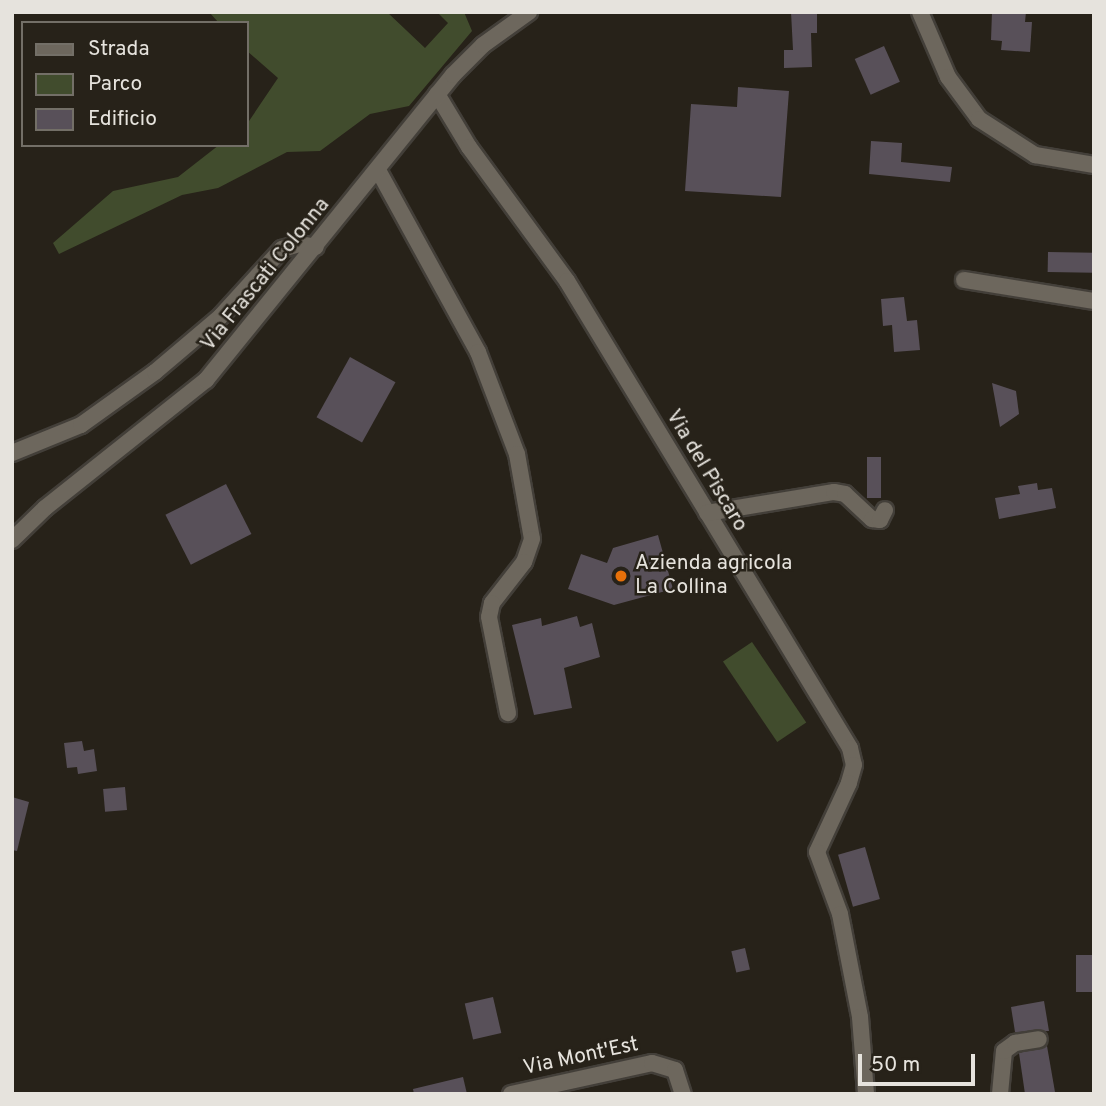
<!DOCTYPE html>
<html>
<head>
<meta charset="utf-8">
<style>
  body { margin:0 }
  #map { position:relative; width:1106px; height:1106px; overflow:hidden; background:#272219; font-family:Overpass,sans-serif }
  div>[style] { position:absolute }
  .green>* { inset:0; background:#414c2d; transform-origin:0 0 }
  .building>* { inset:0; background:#585059; transform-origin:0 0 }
  .roads { filter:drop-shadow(2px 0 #433f39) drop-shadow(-2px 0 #433f39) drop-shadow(0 2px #433f39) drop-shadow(0 -2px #433f39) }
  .minor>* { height:16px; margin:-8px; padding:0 8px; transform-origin:8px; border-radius:8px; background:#6d675d }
  .dots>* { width:19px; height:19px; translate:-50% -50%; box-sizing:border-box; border:4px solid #272219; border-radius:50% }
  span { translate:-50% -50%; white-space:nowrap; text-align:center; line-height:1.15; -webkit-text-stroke:5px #272219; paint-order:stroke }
  .street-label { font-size:21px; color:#e6e3dd }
  .poi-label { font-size:21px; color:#e6e3dd }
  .left { translate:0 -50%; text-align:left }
  .frame { position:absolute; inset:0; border:14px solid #e6e3dd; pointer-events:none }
  .legend { position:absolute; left:21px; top:21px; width:228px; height:126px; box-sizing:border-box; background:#272219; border:2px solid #736f67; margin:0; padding:9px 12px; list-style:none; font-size:21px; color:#e6e3dd }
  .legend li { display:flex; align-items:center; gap:14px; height:35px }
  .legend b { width:35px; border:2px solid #736f67 }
  .scale { position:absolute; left:858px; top:1054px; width:117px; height:32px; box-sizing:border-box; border:4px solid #e6e3dd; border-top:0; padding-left:9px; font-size:21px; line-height:24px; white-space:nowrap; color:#e6e3dd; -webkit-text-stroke:5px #272219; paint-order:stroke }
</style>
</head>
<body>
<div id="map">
  <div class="green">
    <div style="clip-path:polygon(209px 12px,387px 12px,425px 48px,448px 23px,437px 12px,464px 12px,472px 31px,409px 106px,370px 114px,320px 151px,287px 152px,218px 188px,182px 195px,59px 254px,53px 243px,113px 191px,178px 177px,219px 145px,247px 145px,247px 124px,278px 78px,247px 51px,247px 23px,219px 23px)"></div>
    <div style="left:752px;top:642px;width:97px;height:35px;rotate:56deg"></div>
  </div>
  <div class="building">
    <div style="clip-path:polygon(791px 12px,817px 12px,817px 33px,811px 33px,812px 67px,784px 68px,784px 50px,793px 50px)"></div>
    <div style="clip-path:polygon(992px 12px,1026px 12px,1025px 22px,1032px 22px,1030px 52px,1001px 50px,1002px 41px,991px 40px)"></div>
    <div style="left:884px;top:46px;width:39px;height:32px;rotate:66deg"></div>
    <div style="clip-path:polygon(738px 87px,789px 91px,781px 197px,685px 191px,691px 104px,737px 107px)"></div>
    <div style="clip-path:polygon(871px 141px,902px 143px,901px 162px,952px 167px,950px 182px,869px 174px)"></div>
    <div style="left:1048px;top:252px;width:46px;height:20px;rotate:1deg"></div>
    <div style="clip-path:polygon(904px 297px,907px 321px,917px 320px,920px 350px,894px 352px,892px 325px,883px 326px,881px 299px)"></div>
    <div style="left:350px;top:357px;width:52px;height:69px;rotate:29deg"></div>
    <div style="clip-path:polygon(992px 383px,1016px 391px,1019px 414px,1000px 427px)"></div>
    <div style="left:867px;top:457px;width:14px;height:41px"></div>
    <div style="clip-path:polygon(1037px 483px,1038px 490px,1052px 488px,1056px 508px,999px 519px,995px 498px,1020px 494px,1018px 486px)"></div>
    <div style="left:226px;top:484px;width:56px;height:68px;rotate:63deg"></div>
    <div style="clip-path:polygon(658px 535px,673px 589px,614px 605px,568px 589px,581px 554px,607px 563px,613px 548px)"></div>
    <div style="clip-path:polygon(577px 616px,580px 627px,592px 623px,600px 657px,564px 668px,572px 708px,534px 715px,512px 625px,541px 618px,542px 626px)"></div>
    <div style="clip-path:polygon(82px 741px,84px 751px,94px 749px,97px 771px,78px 774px,77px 767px,67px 768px,64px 743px)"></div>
    <div style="left:125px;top:787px;width:23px;height:22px;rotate:85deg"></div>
    <div style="clip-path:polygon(12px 797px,29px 802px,17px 851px,12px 850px)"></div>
    <div style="left:865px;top:847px;width:54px;height:28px;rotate:74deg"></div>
    <div style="left:745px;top:948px;width:22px;height:14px;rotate:77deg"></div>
    <div style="left:1076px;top:955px;width:18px;height:37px"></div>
    <div style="left:493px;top:997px;width:37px;height:29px;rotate:77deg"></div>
    <div style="clip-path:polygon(1044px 1001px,1049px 1031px,1015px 1032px,1011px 1007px)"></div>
    <div style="clip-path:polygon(1047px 1046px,1055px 1092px,1025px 1094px,1019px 1053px)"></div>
    <div style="clip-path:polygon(463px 1077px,467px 1094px,414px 1094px,413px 1089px)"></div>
  </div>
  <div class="roads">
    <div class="minor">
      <div style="left:920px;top:12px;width:71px;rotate:66.7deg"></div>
      <div style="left:948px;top:77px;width:52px;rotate:53.6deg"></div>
      <div style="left:979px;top:119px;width:67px;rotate:32.7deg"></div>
      <div style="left:1035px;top:155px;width:60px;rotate:9.6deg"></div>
      <div style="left:437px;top:94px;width:62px;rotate:58.9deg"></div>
      <div style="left:469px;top:147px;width:166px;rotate:53.8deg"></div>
      <div style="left:567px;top:281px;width:546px;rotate:58.78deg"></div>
      <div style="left:850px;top:748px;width:17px;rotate:77deg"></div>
      <div style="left:854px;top:765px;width:19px;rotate:106deg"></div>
      <div style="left:849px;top:783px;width:76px;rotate:114.9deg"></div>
      <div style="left:817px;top:852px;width:66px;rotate:69.6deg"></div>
      <div style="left:840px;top:914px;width:105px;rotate:79deg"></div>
      <div style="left:860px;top:1017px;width:77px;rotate:85.5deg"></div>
      <div style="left:378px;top:170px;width:208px;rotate:61.2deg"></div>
      <div style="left:478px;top:352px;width:109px;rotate:69.1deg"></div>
      <div style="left:517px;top:454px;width:86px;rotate:80deg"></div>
      <div style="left:532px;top:539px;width:24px;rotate:109deg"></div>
      <div style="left:524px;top:562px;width:52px;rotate:128deg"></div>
      <div style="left:492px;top:603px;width:14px;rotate:102deg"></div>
      <div style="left:489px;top:617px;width:98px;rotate:78.8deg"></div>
      <div style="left:964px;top:280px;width:132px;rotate:9.2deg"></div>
      <div style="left:12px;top:453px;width:74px;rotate:-22.1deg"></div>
      <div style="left:81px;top:425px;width:91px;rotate:-35.6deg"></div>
      <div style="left:155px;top:372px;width:87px;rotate:-40.3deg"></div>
      <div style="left:221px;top:316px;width:91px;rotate:-47.7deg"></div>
      <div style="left:282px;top:249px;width:18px;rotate:-16deg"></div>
      <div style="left:299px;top:244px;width:17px;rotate:10deg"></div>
      <div style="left:707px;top:513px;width:129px;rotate:-9.4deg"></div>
      <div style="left:834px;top:492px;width:11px;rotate:10deg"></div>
      <div style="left:845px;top:494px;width:37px;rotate:43deg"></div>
      <div style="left:872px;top:519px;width:8px;rotate:7deg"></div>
      <div style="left:880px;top:520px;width:11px;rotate:-63deg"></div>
      <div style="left:12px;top:540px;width:46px;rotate:-44.1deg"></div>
      <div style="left:45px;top:508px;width:206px;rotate:-38.5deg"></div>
      <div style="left:206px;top:380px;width:392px;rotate:-51deg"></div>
      <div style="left:453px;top:75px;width:42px;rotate:-45deg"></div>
      <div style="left:483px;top:45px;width:57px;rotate:-35.7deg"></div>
      <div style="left:511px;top:1094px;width:144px;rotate:-12.4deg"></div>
      <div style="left:652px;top:1063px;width:24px;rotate:17deg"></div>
      <div style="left:675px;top:1070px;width:25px;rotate:72deg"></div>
      <div style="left:1000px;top:1094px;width:43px;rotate:-84.7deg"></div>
      <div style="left:1004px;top:1051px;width:14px;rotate:-36deg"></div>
      <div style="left:1015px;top:1043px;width:24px;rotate:-9deg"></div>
    </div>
  </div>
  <div class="dots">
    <div style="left:621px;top:576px;background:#e8710a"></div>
  </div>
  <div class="street-label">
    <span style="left:266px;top:275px;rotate:-51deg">Via Frascati Colonna</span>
    <span style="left:706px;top:471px;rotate:59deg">Via del Piscaro</span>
    <span style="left:581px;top:1057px;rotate:-12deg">Via Mont'Est</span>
  </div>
  <div class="poi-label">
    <span class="left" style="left:635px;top:576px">Azienda agricola<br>La Collina</span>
  </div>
  <div class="frame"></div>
  <ul class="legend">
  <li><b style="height:9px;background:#6d675d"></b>Strada</li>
  <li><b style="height:19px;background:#414c2d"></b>Parco</li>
  <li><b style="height:19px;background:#585059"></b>Edificio</li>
  </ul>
  <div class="scale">50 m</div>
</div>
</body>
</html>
